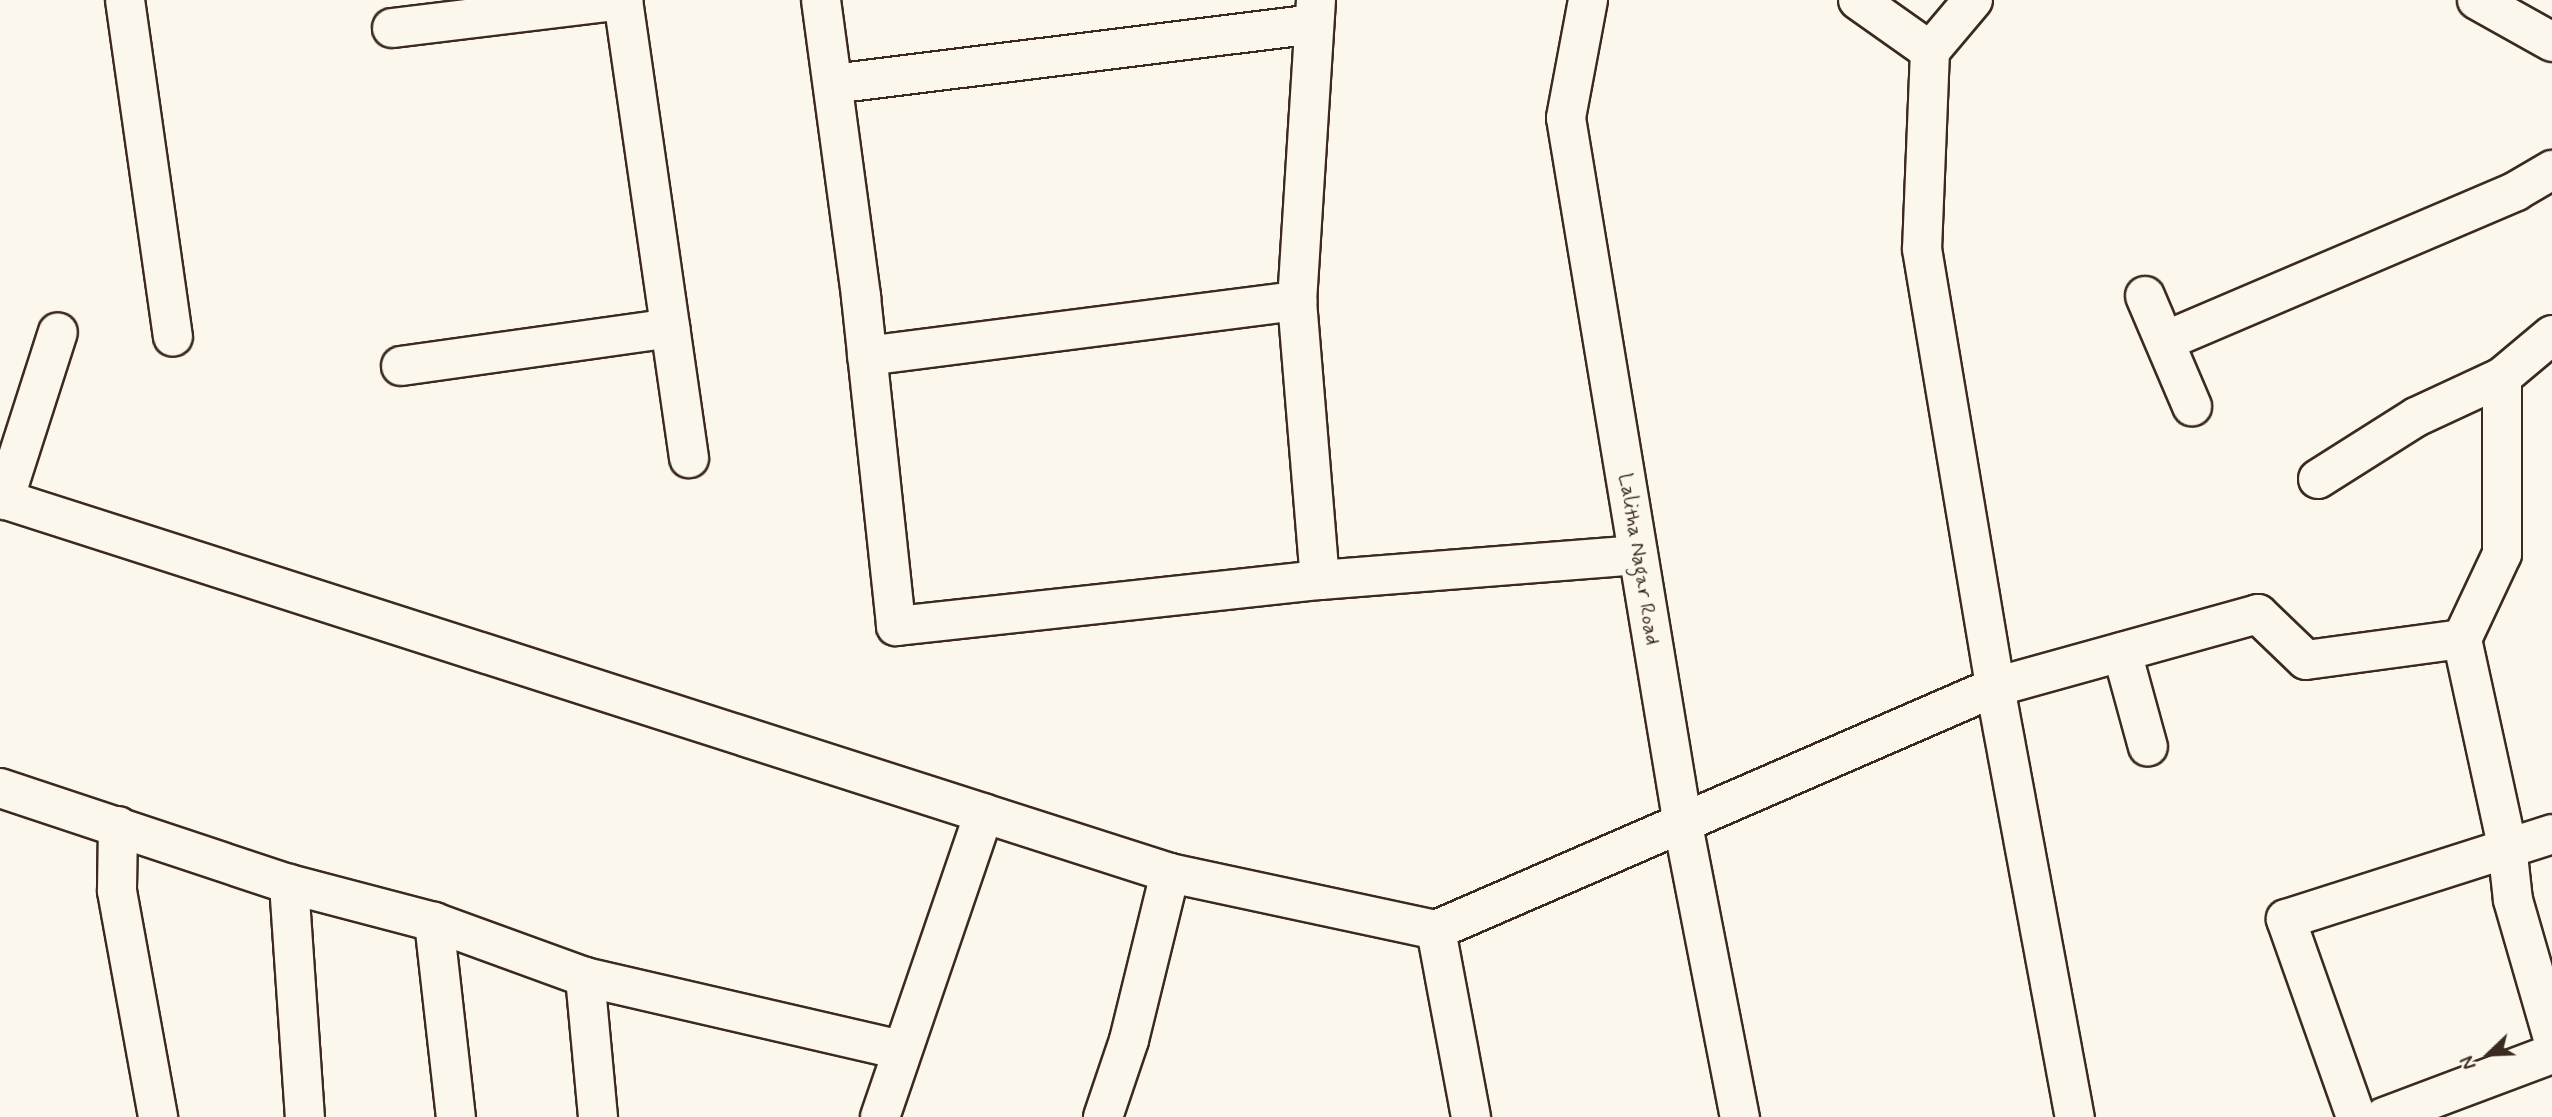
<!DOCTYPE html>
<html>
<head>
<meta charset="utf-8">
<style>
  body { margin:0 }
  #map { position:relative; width:2552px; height:1117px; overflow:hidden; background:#fbf7ec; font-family:Mynerve,sans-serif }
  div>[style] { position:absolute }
  .roads { filter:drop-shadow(2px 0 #3b2a1e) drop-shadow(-2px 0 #3b2a1e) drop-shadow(0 2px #3b2a1e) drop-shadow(0 -2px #3b2a1e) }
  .street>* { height:38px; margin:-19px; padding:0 19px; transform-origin:19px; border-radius:19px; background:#fbf7ec }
  .secondary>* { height:38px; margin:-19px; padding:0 19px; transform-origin:19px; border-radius:19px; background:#fbf7ec }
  span { translate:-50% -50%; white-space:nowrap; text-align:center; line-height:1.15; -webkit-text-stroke:5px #fbf7ec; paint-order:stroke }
  .street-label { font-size:21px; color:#3b2a1e }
  .north { position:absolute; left:2454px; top:1019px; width:70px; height:70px; -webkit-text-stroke:5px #fbf7ec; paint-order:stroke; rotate:247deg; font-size:19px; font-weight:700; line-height:28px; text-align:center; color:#3b2a1e }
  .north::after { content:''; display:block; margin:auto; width:24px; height:32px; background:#3b2a1e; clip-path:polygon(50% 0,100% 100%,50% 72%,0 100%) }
</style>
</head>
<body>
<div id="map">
  <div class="roads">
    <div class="street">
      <div style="left:125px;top:0;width:340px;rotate:81.9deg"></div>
      <div style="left:623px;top:0;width:463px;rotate:81.8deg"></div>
      <div style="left:821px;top:0;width:300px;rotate:82.3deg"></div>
      <div style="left:861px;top:297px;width:331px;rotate:83.9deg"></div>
      <div style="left:896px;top:626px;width:426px;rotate:-6.2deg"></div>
      <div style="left:1320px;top:580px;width:319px;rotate:-4.5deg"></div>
      <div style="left:1316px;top:0;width:302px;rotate:93.6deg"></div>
      <div style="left:1297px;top:301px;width:280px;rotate:85.3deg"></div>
      <div style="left:1858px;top:0;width:88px;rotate:35.3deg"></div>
      <div style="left:1973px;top:0;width:67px;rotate:130.1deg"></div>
      <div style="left:1930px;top:51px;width:198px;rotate:92.3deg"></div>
      <div style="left:1922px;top:249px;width:444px;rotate:80.5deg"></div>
      <div style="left:1995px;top:687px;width:437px;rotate:79.5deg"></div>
      <div style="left:392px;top:28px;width:233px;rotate:-6.9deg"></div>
      <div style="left:833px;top:84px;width:484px;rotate:-7.1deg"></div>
      <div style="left:2145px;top:296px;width:120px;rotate:66.9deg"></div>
      <div style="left:2552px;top:335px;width:65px;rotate:140deg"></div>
      <div style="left:2502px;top:377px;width:177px;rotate:90deg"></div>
      <div style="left:2502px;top:554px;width:94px;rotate:115.2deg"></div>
      <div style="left:2462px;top:639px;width:212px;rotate:77.7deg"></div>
      <div style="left:2507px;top:846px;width:54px;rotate:83.7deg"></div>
      <div style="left:2513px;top:900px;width:141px;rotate:73.9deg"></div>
      <div style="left:2165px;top:341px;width:382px;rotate:-23.1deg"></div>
      <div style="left:2516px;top:191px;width:42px;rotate:-30.3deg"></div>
      <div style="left:867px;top:356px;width:434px;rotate:-7.3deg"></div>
      <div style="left:401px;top:366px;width:272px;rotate:-8deg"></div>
      <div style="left:2318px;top:479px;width:116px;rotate:-32.3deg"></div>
      <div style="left:2416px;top:417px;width:95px;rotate:-24.9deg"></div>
      <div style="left:0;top:498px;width:1229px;rotate:17.77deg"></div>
      <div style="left:1170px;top:873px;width:272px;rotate:12.1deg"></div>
      <div style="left:1436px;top:930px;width:610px;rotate:-23.49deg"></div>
      <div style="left:1995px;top:687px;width:273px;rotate:-15.5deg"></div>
      <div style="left:2258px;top:614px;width:66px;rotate:43.8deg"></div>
      <div style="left:2306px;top:660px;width:157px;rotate:-7.7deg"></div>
      <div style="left:4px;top:500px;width:176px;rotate:-72.2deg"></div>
      <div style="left:2122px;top:652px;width:98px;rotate:74.7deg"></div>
      <div style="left:0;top:788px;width:305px;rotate:18.4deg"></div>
      <div style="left:289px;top:884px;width:150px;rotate:14.7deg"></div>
      <div style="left:434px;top:922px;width:161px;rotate:20deg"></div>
      <div style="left:585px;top:977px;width:323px;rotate:13deg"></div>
      <div style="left:118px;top:826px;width:65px;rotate:90.9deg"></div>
      <div style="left:117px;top:891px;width:230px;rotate:79.7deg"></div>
      <div style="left:289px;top:884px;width:234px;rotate:86.1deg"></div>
      <div style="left:434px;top:922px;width:196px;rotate:83.6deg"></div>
      <div style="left:1436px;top:930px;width:190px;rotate:79.4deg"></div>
      <div style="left:585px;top:977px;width:141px;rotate:84.7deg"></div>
      <div style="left:880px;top:1117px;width:321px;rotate:-71.1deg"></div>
      <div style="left:1103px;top:1117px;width:81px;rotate:-71.3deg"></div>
      <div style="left:1129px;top:1040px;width:172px;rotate:-76.2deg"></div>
      <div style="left:2356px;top:1117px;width:210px;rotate:-109.5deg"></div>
      <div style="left:2286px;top:919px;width:279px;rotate:-17.7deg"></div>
      <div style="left:2384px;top:1117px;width:179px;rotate:-20.6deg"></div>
    </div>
    <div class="secondary">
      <div style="left:1588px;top:0;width:120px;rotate:100.6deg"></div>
      <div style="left:1566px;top:118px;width:717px;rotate:80.6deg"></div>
      <div style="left:1683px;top:825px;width:298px;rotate:79deg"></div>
      <div style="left:2477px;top:0;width:86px;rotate:29.2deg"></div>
    </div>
  </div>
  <div class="street-label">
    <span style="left:1639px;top:559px;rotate:81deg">Lalitha Nagar Road</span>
  </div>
  <div class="north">N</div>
</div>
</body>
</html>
